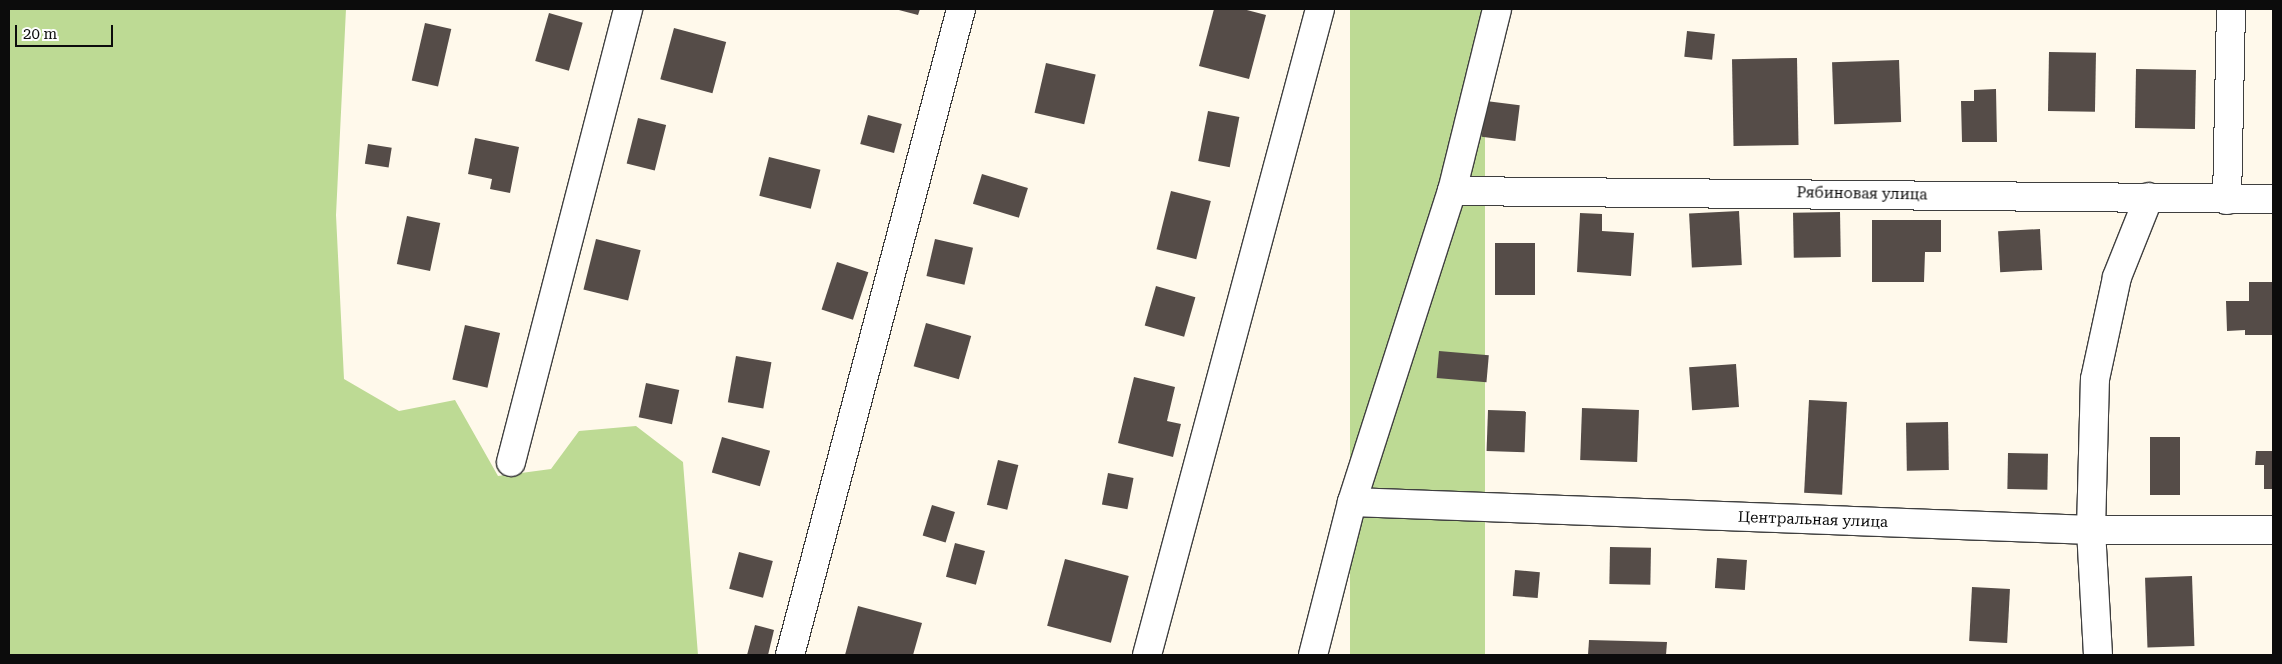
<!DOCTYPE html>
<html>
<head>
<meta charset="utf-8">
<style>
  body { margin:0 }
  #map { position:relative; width:2282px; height:664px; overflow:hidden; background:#fff9eb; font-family:"Roboto Serif",serif }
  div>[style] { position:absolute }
  .forest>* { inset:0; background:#bdda94; transform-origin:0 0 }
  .building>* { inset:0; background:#554c48; transform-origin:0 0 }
  .roads { filter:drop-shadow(1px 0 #3f3f3f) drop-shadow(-1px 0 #3f3f3f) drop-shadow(0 1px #3f3f3f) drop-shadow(0 -1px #3f3f3f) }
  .minor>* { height:28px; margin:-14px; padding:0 14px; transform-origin:14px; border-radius:14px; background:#fff }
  span { translate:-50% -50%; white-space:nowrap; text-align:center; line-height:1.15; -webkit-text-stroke:5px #fff; paint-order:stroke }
  .street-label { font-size:15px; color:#0c0c0c }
  .frame { position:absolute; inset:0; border:10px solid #0c0c0c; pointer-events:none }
  .scale { position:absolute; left:15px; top:25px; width:98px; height:22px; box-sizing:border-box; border:2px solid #0c0c0c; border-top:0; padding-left:6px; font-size:15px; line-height:18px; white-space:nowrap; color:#0c0c0c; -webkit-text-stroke:4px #fff; paint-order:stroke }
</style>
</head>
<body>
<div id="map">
  <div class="forest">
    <div style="clip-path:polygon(9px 9px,346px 9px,336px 215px,344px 379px,399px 411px,455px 400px,498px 476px,551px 469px,579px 431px,636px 426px,683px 462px,698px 655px,9px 655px)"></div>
    <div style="left:1350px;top:9px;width:135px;height:669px"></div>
  </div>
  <div class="building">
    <div style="clip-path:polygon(895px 9px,920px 9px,918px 15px)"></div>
    <div style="clip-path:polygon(1214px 9px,1243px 9px,1266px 15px,1249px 79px,1199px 66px)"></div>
    <div style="left:549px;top:13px;width:35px;height:50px;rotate:16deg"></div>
    <div style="left:425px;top:23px;width:27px;height:59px;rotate:13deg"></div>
    <div style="left:674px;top:28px;width:54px;height:53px;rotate:15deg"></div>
    <div style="left:1687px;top:31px;width:28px;height:26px;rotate:6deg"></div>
    <div style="left:2049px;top:52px;width:47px;height:59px;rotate:1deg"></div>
    <div style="left:1797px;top:58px;width:87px;height:65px;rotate:89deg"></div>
    <div style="left:1899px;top:60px;width:62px;height:67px;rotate:88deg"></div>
    <div style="left:1046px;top:63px;width:51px;height:51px;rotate:13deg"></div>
    <div style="left:2136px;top:69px;width:60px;height:59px;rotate:1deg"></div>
    <div style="clip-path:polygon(1996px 89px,1997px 142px,1962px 142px,1961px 101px,1974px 101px,1974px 90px)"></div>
    <div style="left:1486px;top:101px;width:34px;height:36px;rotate:7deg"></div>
    <div style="left:1208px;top:111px;width:32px;height:51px;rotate:11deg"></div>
    <div style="left:868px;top:115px;width:35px;height:30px;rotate:15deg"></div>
    <div style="left:638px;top:118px;width:29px;height:47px;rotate:14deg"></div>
    <div style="clip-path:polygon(475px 138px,519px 147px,510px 193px,490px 189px,492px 179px,468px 174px)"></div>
    <div style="left:368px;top:144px;width:24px;height:20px;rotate:9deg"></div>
    <div style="left:769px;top:157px;width:53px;height:40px;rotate:14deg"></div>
    <div style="left:982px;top:174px;width:48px;height:31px;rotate:17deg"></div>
    <div style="left:1171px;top:191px;width:41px;height:60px;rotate:14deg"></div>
    <div style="left:1739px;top:211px;width:54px;height:50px;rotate:87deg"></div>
    <div style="left:1840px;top:212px;width:45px;height:47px;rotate:89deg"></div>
    <div style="clip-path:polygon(1580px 213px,1602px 214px,1602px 231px,1634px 233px,1631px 276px,1577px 272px)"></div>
    <div style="left:407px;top:216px;width:34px;height:49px;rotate:12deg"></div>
    <div style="clip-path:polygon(1872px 220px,1941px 220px,1941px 252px,1925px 252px,1924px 282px,1872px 282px)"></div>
    <div style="left:2040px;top:229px;width:41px;height:42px;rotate:87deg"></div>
    <div style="left:596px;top:239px;width:46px;height:52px;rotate:14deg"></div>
    <div style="left:935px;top:239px;width:39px;height:38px;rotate:13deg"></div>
    <div style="left:1495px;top:243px;width:40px;height:52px"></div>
    <div style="left:837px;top:262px;width:33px;height:50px;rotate:18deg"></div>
    <div style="clip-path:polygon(2249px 282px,2273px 282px,2273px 335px,2245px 335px,2245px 330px,2227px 331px,2226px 301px,2249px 301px)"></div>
    <div style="left:1156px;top:286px;width:41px;height:41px;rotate:16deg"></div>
    <div style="left:926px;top:323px;width:47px;height:45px;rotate:16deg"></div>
    <div style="left:465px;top:325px;width:36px;height:56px;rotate:13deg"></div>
    <div style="left:1439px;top:351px;width:50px;height:27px;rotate:5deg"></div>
    <div style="left:736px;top:356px;width:36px;height:47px;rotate:10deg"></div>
    <div style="left:1736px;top:364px;width:43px;height:47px;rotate:86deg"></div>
    <div style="clip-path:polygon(1134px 377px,1175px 387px,1167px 421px,1181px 424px,1173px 457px,1118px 443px)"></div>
    <div style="left:646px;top:383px;width:34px;height:35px;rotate:12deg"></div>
    <div style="left:1809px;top:400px;width:38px;height:93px;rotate:3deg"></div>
    <div style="left:1582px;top:408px;width:57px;height:52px;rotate:2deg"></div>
    <div style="left:1488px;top:410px;width:38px;height:41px;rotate:2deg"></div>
    <div style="left:1948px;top:422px;width:48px;height:42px;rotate:89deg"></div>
    <div style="left:722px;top:437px;width:50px;height:37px;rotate:16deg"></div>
    <div style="left:2150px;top:437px;width:30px;height:58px"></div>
    <div style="clip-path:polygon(2256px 451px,2273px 451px,2273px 489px,2264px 489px,2264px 465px,2255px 465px)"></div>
    <div style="left:2008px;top:453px;width:40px;height:36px;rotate:1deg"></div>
    <div style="left:998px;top:460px;width:21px;height:46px;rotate:14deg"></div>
    <div style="left:1108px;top:473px;width:26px;height:32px;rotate:11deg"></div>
    <div style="left:932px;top:505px;width:24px;height:32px;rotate:17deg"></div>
    <div style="left:955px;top:543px;width:31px;height:35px;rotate:15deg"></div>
    <div style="left:1610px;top:547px;width:41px;height:37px;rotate:1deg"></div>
    <div style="left:739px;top:552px;width:35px;height:38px;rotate:15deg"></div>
    <div style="left:1717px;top:558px;width:30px;height:30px;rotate:4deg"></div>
    <div style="left:1065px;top:559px;width:66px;height:69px;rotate:15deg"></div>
    <div style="left:1515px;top:570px;width:25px;height:26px;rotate:5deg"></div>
    <div style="left:2192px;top:576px;width:70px;height:47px;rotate:88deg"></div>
    <div style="left:1972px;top:587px;width:38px;height:54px;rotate:3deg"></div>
    <div style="clip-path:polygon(858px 606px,922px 623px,913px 655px,845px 655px)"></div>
    <div style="clip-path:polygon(755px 625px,774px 630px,768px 655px,747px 655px)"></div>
    <div style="clip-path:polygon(1589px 640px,1667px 642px,1666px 655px,1588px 655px)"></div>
  </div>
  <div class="roads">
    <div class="minor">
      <div style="left:1452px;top:191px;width:821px;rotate:0.56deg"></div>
      <div style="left:2227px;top:200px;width:191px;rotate:-88.8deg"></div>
      <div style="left:511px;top:462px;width:468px;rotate:-75.5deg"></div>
      <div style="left:1352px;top:502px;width:740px;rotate:2.17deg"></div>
      <div style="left:2091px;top:530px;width:182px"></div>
      <div style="left:790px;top:655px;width:668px;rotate:-75.17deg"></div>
      <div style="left:1147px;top:655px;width:669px;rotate:-75.01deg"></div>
      <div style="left:1313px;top:655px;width:158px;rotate:-75.7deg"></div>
      <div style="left:1352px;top:502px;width:327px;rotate:-72.2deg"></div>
      <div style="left:1452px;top:191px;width:187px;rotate:-76.1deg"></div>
      <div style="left:2098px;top:655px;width:125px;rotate:-93.2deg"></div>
      <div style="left:2091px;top:530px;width:151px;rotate:-88.5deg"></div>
      <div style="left:2095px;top:379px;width:104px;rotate:-77.8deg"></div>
      <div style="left:2117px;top:277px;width:86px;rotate:-68.2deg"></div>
    </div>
  </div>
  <div class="street-label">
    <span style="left:1862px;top:194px;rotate:1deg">Рябиновая улица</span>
    <span style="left:1813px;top:520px;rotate:2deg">Центральная улица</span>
  </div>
  <div class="frame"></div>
  <div class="scale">20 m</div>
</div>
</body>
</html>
